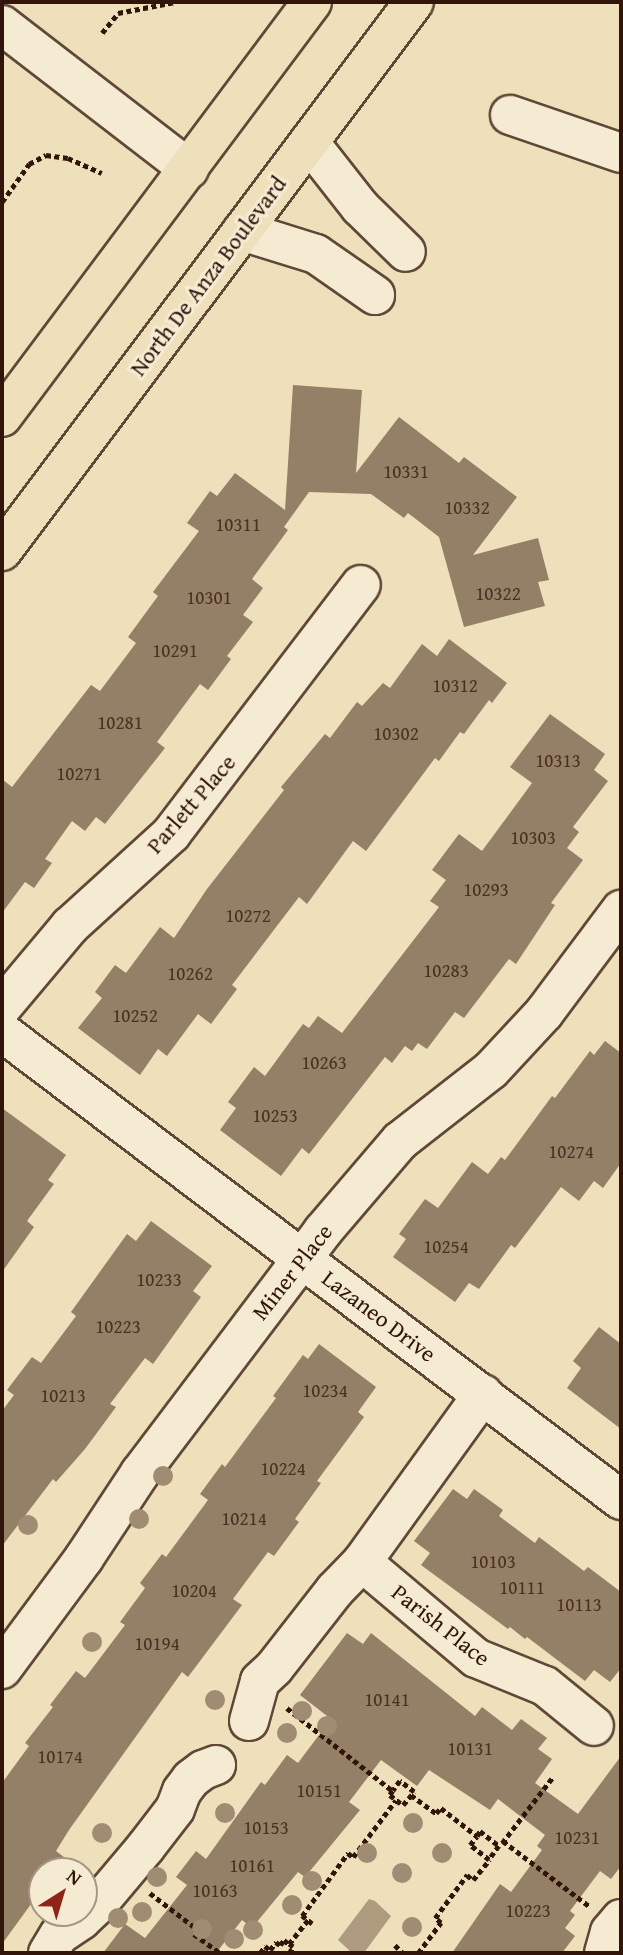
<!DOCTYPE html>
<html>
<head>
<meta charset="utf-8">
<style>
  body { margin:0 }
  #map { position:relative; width:623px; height:1955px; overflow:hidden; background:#efe0bc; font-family:"Gentium Book Plus",serif }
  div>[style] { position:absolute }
  .water>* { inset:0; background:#ae9b80 }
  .building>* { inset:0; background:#947f67 }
  .path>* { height:4.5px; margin-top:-2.25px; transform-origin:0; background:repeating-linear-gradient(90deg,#31150b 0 5px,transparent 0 8.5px) }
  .roads { filter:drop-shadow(2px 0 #604837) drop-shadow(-2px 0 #604837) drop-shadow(0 2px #604837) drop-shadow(0 -2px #604837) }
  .minor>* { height:38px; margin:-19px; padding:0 19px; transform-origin:19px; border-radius:19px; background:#f5ebd3 }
  .major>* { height:38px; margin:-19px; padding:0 19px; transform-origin:19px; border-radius:19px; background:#efe0bc }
  .trees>* { width:20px; height:20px; margin:-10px; border-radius:50%; background:#a08c73 }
  span { translate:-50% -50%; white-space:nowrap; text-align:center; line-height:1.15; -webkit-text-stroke:6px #f5ebd3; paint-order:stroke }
  .number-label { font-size:19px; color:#4a3022 }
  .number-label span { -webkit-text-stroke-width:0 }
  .street-label { font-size:23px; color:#31150b }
  .frame { position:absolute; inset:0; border:4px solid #31150b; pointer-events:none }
  .north { position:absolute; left:28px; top:1857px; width:70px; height:70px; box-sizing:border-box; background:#f5ebd3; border:2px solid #a79583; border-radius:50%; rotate:37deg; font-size:19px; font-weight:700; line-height:28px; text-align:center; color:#31150b }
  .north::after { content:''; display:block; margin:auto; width:24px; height:32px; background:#8f2418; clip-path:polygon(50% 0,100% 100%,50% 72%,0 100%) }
</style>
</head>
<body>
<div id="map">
  <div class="water">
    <div style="clip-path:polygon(369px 1899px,375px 1901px,391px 1916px,364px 1953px,352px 1953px,338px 1940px)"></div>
  </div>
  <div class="building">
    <div style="clip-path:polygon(293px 385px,362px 390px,356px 473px,399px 417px,459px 463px,464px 457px,517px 497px,473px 555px,538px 538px,549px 580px,538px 582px,545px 606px,464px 627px,439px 537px,408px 513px,404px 518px,371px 494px,309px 492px,284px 527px,288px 530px,252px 579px,263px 588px,243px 615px,253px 622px,227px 656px,231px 659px,208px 690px,200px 684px,157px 742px,165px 748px,105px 824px,96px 817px,85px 831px,72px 821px,45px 859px,52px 863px,34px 888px,25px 882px,2px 913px,2px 779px,12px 787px,91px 685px,100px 691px,136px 643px,128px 637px,158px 596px,153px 592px,199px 531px,187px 523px,210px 491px,217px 496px,235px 473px,285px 510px)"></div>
    <div style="clip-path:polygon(449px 639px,507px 683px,492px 703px,489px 700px,464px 734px,460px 732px,439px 761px,435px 758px,366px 851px,353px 841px,307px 904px,299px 897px,232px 985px,237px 989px,211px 1024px,198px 1014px,167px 1056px,158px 1049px,140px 1075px,78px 1028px,102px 998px,95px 992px,115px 965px,126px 973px,160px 927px,174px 938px,207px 889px,284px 790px,281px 787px,325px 734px,330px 738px,357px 702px,362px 706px,383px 683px,390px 688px,422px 644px,437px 656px)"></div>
    <div style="clip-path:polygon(550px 714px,605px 754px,594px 770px,608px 781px,573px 827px,579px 832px,567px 848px,583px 860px,551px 903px,555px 905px,516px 964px,509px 959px,464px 1018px,455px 1012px,427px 1049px,418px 1043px,412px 1051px,405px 1046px,392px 1063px,385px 1057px,309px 1154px,302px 1148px,281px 1176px,220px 1130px,236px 1108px,228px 1102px,254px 1067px,265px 1076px,303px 1024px,309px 1028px,318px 1016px,342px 1033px,439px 907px,430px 901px,446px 880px,432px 870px,459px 834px,482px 851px,532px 783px,510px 767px)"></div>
    <div style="clip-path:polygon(605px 1041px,621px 1053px,621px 1163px,603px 1188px,594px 1181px,579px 1201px,561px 1187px,515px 1248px,511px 1245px,479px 1289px,469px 1283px,455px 1302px,393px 1257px,406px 1239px,399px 1234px,425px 1199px,438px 1208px,472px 1162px,488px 1174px,501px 1157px,505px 1160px,552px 1096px,555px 1098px,590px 1051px,594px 1055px)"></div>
    <div style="clip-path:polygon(2px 1108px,66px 1155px,48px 1180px,54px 1184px,27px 1221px,34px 1227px,2px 1272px)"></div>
    <div style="clip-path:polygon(151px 1221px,212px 1266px,193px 1291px,201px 1297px,153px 1364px,145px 1358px,110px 1404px,116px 1407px,85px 1449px,56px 1482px,53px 1479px,2px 1546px,2px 1411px,14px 1395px,7px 1390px,32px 1357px,41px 1363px,76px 1316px,71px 1312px,127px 1234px,136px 1241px)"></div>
    <div style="clip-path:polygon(599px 1327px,621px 1344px,621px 1429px,567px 1388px,581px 1368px,573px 1361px)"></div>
    <div style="clip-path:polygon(319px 1344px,376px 1387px,358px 1412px,364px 1417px,317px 1481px,321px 1483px,295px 1519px,299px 1522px,274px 1556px,268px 1552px,233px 1599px,242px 1605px,188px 1677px,182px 1672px,69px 1830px,56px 1851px,82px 1871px,42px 1871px,42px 1889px,2px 1944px,2px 1783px,29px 1746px,25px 1743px,53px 1707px,50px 1705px,76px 1671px,85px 1678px,125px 1625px,120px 1622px,145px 1588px,140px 1583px,162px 1554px,166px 1557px,208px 1500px,200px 1494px,222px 1464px,225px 1467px,276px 1398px,273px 1396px,303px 1355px,308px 1359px)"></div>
    <div style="clip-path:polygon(453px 1489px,467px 1499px,474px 1489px,503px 1510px,499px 1516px,535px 1543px,539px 1537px,584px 1571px,588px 1567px,621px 1592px,621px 1668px,610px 1682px,594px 1670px,585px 1681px,527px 1637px,525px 1639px,510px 1627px,508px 1629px,421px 1565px,430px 1553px,414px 1541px)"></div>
    <div style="clip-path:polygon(347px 1633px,363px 1644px,371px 1633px,475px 1716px,482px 1707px,512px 1730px,521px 1719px,547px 1738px,538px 1749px,552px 1759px,535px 1783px,578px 1814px,621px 1756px,621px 1866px,611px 1879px,600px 1871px,570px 1911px,575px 1915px,565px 1928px,575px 1936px,562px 1953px,452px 1953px,500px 1884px,511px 1892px,542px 1850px,537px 1846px,545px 1835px,498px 1799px,490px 1810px,429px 1770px,417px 1786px,381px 1760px,349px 1802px,360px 1810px,305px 1877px,298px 1872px,252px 1928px,242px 1920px,216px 1953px,103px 1953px,125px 1924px,145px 1938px,187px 1885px,176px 1877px,196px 1851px,206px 1859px,261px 1782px,265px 1785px,287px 1755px,298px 1763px,331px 1719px,300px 1695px)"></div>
  </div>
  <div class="path">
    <div style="left:102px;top:33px;width:26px;rotate:-51deg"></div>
    <div style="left:118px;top:13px;width:58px;rotate:-10.9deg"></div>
    <div style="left:2px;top:202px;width:47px;rotate:-54.6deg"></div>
    <div style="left:29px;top:164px;width:19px;rotate:-28deg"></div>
    <div style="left:46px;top:155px;width:22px;rotate:8deg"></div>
    <div style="left:68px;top:158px;width:37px;rotate:24deg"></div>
    <div style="left:287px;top:1708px;width:135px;rotate:38.1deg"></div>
    <div style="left:393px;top:1791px;width:5px;rotate:127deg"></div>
    <div style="left:390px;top:1795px;width:16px;rotate:38deg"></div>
    <div style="left:403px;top:1805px;width:17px;rotate:-50deg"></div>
    <div style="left:414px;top:1792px;width:18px;rotate:-142deg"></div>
    <div style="left:400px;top:1781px;width:12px;rotate:125deg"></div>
    <div style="left:411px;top:1795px;width:31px;rotate:36deg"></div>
    <div style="left:436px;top:1813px;width:7px;rotate:-45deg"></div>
    <div style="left:441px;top:1808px;width:46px;rotate:37.9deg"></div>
    <div style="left:477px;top:1836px;width:6px;rotate:-59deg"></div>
    <div style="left:480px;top:1831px;width:24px;rotate:38deg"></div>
    <div style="left:499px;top:1846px;width:17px;rotate:126deg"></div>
    <div style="left:489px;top:1860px;width:24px;rotate:-142deg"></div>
    <div style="left:470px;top:1845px;width:11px;rotate:-52deg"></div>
    <div style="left:503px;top:1841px;width:108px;rotate:37.1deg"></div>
    <div style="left:502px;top:1843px;width:82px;rotate:-52.4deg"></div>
    <div style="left:150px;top:1893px;width:59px;rotate:37.5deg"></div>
    <div style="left:197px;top:1929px;width:6px;rotate:121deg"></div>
    <div style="left:194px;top:1934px;width:32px;rotate:36deg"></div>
    <div style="left:312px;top:1924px;width:13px;rotate:-141deg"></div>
    <div style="left:302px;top:1916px;width:78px;rotate:-53.9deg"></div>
    <div style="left:348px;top:1853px;width:6px;rotate:39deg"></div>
    <div style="left:353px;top:1857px;width:71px;rotate:-53deg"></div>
    <div style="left:395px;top:1945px;width:10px;rotate:45deg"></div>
    <div style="left:260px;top:1953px;width:9px;rotate:-54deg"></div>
    <div style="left:265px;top:1946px;width:6px;rotate:39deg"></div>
    <div style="left:270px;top:1950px;width:10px;rotate:-53deg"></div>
    <div style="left:276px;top:1942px;width:5px;rotate:37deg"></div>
    <div style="left:280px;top:1945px;width:6px;rotate:-51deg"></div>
    <div style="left:284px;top:1940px;width:6px;rotate:39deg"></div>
    <div style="left:289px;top:1944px;width:31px;rotate:-52deg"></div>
    <div style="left:289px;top:1953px;width:7px;rotate:-56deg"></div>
    <div style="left:293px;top:1947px;width:5px;rotate:-143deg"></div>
    <div style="left:418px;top:1953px;width:38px;rotate:-53deg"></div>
    <div style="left:441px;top:1923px;width:8px;rotate:-140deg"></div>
    <div style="left:435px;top:1918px;width:54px;rotate:-53.3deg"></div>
    <div style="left:467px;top:1875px;width:8px;rotate:40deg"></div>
    <div style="left:473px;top:1880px;width:26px;rotate:-51deg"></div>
  </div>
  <div class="roads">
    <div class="minor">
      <div style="left:2px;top:25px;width:236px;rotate:37.6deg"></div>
      <div style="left:510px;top:115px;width:117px;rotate:18.9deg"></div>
      <div style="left:309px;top:142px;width:83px;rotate:51.9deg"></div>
      <div style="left:360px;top:207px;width:64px;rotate:44.4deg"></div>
      <div style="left:242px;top:231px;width:77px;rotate:17.3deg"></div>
      <div style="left:316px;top:254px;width:72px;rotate:34.8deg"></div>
      <div style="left:2px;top:1007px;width:106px;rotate:-50deg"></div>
      <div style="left:70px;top:926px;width:137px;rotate:-42.3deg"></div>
      <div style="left:171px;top:834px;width:313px;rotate:-52.7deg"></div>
      <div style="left:2px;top:1032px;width:776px;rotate:37.09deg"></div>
      <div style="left:362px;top:1562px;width:149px;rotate:40.1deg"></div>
      <div style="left:476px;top:1658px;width:74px;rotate:22.1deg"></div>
      <div style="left:545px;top:1686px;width:63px;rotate:39.2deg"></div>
      <div style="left:2px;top:1669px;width:138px;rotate:-53.5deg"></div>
      <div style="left:84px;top:1558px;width:102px;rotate:-56.6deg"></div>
      <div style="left:140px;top:1473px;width:303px;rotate:-52.9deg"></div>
      <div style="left:323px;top:1231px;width:118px;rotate:-49.5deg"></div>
      <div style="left:400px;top:1141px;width:115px;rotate:-38deg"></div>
      <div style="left:491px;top:1070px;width:78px;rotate:-47.1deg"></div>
      <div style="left:544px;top:1013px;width:129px;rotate:-53.2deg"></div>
      <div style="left:249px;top:1721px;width:41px;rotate:-74.6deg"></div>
      <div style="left:260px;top:1681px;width:19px;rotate:-43deg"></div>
      <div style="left:274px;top:1668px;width:99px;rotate:-52deg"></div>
      <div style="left:335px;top:1590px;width:39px;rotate:-46deg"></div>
      <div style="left:362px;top:1562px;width:207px;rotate:-54.2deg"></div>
      <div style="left:48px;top:1953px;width:21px;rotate:-59deg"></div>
      <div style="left:59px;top:1935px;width:27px;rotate:-34deg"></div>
      <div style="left:81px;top:1920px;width:22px;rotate:-43deg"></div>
      <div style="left:97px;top:1905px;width:75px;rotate:-49.9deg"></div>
      <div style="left:145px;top:1848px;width:49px;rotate:-52.4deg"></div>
      <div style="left:175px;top:1809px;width:19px;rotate:-69deg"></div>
      <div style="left:182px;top:1791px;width:15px;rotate:-53deg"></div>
      <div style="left:191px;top:1779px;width:15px;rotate:-37deg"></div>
      <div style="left:203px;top:1770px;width:14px;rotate:-21deg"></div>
      <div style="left:604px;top:1953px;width:22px;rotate:-74deg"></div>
      <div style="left:610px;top:1932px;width:17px;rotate:-50deg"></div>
    </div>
    <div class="major">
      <div style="left:2px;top:417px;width:518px;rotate:-53.24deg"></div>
      <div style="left:2px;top:551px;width:686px;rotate:-53.11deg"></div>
    </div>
  </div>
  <div class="trees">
    <div style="left:163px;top:1476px"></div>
    <div style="left:139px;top:1519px"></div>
    <div style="left:28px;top:1525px"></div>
    <div style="left:92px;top:1642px"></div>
    <div style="left:215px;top:1700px"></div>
    <div style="left:302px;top:1711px"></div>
    <div style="left:327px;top:1726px"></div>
    <div style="left:287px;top:1733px"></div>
    <div style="left:225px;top:1813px"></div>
    <div style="left:413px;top:1823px"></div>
    <div style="left:102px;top:1833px"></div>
    <div style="left:367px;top:1853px"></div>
    <div style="left:442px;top:1853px"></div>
    <div style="left:402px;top:1873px"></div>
    <div style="left:157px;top:1877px"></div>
    <div style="left:312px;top:1881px"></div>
    <div style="left:292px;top:1905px"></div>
    <div style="left:142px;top:1912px"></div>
    <div style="left:118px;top:1918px"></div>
    <div style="left:412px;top:1927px"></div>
    <div style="left:202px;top:1929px"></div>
    <div style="left:253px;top:1930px"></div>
    <div style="left:234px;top:1939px"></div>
  </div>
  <div class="number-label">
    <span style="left:406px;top:472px">10331</span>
    <span style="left:467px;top:508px">10332</span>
    <span style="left:238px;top:525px">10311</span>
    <span style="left:498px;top:594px">10322</span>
    <span style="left:209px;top:598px">10301</span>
    <span style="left:175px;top:651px">10291</span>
    <span style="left:455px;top:686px">10312</span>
    <span style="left:120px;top:723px">10281</span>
    <span style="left:396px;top:734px">10302</span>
    <span style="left:558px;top:761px">10313</span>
    <span style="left:79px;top:774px">10271</span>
    <span style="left:533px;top:838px">10303</span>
    <span style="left:486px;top:890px">10293</span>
    <span style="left:248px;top:916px">10272</span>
    <span style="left:446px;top:971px">10283</span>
    <span style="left:190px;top:974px">10262</span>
    <span style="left:135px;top:1016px">10252</span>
    <span style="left:324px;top:1063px">10263</span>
    <span style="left:275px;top:1116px">10253</span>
    <span style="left:571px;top:1152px">10274</span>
    <span style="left:446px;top:1247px">10254</span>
    <span style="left:159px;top:1280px">10233</span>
    <span style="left:118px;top:1327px">10223</span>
    <span style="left:325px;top:1391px">10234</span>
    <span style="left:63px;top:1396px">10213</span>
    <span style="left:283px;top:1469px">10224</span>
    <span style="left:244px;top:1519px">10214</span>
    <span style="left:493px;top:1562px">10103</span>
    <span style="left:522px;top:1588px">10111</span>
    <span style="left:194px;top:1591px">10204</span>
    <span style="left:579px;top:1605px">10113</span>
    <span style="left:157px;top:1644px">10194</span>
    <span style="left:387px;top:1700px">10141</span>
    <span style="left:470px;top:1749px">10131</span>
    <span style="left:60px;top:1757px">10174</span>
    <span style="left:319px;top:1791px">10151</span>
    <span style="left:266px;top:1828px">10153</span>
    <span style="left:577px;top:1838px">10231</span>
    <span style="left:252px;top:1866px">10161</span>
    <span style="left:215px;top:1891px">10163</span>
    <span style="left:528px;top:1911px">10223</span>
  </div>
  <div class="street-label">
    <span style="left:208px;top:276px;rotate:-53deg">North De Anza Boulevard</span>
    <span style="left:191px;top:804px;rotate:-49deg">Parlett Place</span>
    <span style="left:292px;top:1272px;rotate:-52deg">Miner Place</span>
    <span style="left:379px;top:1316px;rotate:37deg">Lazaneo Drive</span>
    <span style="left:441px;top:1625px;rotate:38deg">Parish Place</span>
  </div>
  <div class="frame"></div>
  <div class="north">N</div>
</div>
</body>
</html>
